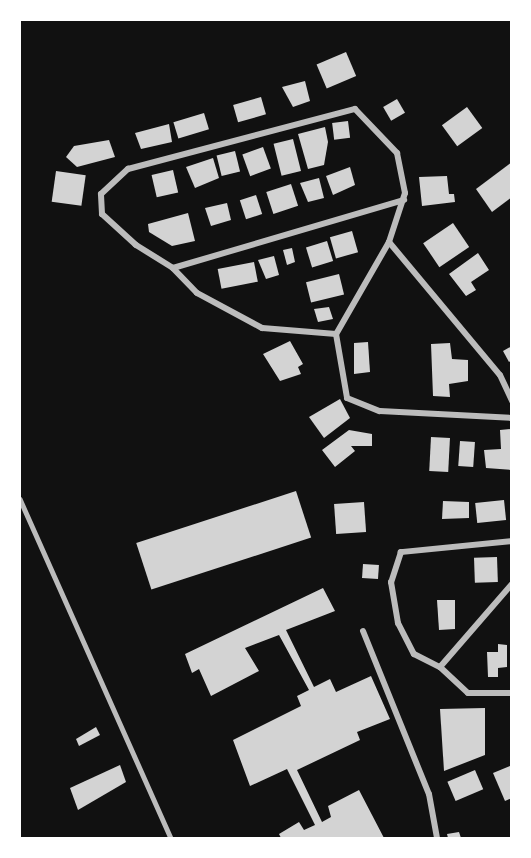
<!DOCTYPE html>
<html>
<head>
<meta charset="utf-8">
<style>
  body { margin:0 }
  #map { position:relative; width:531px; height:858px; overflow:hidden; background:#111; font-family:Merriweather,serif }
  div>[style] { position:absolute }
  .building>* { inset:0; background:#d3d3d3; transform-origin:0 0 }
  .service>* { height:4.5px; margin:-2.25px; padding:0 2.25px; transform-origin:2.25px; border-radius:2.25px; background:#bcbcbc }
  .minor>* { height:6px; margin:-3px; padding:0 3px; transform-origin:3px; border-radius:3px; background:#bcbcbc }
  span { translate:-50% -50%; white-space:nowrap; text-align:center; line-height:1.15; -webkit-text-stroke:4.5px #fff; paint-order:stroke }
  .frame { position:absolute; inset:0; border:21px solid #fff; pointer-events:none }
</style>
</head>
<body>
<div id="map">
  <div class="building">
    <div style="left:346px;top:52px;width:26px;height:32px;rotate:67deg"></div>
    <div style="clip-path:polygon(305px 81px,310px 101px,293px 107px,282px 87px)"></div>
    <div style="left:261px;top:97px;width:18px;height:29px;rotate:74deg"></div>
    <div style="left:397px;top:99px;width:16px;height:16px;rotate:60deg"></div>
    <div style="left:467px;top:107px;width:26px;height:31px;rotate:54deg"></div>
    <div style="left:204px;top:113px;width:17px;height:32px;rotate:73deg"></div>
    <div style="left:348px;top:121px;width:17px;height:16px;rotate:83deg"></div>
    <div style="clip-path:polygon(169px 124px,172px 142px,141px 149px,135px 133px)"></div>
    <div style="clip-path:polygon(325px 127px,328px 142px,324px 165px,308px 169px,298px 134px)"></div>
    <div style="left:293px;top:139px;width:33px;height:20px;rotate:76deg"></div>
    <div style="clip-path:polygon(109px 140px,115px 157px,77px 167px,66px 157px,74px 146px)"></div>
    <div style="left:263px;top:147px;width:23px;height:22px;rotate:70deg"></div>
    <div style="left:235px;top:151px;width:21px;height:19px;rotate:76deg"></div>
    <div style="clip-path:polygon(213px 158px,219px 178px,195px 188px,186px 167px)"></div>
    <div style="clip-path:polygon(512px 162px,512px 197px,492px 212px,476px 189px)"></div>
    <div style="clip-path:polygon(350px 167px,355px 185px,333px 195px,326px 176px)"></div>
    <div style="left:173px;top:170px;width:23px;height:22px;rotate:77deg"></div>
    <div style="left:56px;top:171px;width:30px;height:31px;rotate:8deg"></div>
    <div style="clip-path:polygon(447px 176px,449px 194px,454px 194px,455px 202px,422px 206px,419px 177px)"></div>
    <div style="clip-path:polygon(319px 178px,324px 198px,308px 202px,300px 183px)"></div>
    <div style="left:291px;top:184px;width:23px;height:26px;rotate:72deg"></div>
    <div style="left:256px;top:195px;width:20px;height:17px;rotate:72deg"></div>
    <div style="clip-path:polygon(227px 203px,231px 220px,211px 226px,205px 208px)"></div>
    <div style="clip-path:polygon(188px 213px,195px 241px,172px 246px,149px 232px,148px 224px)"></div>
    <div style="left:453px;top:223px;width:29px;height:36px;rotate:56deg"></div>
    <div style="left:352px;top:231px;width:22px;height:23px;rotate:74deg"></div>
    <div style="left:327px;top:241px;width:21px;height:22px;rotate:73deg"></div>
    <div style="clip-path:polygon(292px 248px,295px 262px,287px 265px,283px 250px)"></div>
    <div style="clip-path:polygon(478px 253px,489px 270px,471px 282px,476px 290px,466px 296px,449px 274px)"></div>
    <div style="clip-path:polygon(274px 256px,279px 275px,266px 279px,258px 260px)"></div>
    <div style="left:254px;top:262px;width:20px;height:37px;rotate:79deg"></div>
    <div style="left:339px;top:274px;width:21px;height:34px;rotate:76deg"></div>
    <div style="clip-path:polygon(329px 307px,333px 319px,318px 322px,314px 309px)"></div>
    <div style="clip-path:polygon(290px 341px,303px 364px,298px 367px,301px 374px,280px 381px,263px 354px)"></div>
    <div style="clip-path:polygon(368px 342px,370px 372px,354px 374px,354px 343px)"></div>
    <div style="clip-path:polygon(450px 343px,452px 359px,468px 360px,468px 381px,449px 384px,450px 397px,433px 396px,431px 344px)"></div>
    <div style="clip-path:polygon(512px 346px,512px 360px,509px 362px,503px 351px)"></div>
    <div style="clip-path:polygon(340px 399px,350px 418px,324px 438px,309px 417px)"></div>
    <div style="clip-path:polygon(511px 429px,512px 470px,486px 468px,484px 450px,501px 449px,500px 430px)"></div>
    <div style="clip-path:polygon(349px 430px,372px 434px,372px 446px,351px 446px,355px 451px,335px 467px,322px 450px)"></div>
    <div style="left:431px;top:437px;width:19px;height:34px;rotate:3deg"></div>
    <div style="left:460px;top:441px;width:15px;height:25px;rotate:4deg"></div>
    <div style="left:296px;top:491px;width:49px;height:168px;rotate:72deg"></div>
    <div style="left:504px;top:500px;width:20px;height:29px;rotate:84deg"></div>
    <div style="clip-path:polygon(443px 501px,469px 502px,469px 518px,442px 519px)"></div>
    <div style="left:364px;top:502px;width:30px;height:30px;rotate:86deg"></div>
    <div style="left:497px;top:557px;width:25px;height:23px;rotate:88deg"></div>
    <div style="left:363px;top:564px;width:16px;height:14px;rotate:4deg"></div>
    <div style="clip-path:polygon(323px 588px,335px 611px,286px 630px,314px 687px,330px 679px,336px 692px,371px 676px,390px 719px,357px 732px,360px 740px,297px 770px,322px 822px,331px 817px,328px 806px,359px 790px,384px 838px,281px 838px,279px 834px,299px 822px,304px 830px,315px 825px,287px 769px,250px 786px,233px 740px,301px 706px,297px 696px,309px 690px,279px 635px,245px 648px,259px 671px,211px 696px,199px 669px,192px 673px,185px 654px)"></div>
    <div style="clip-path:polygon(437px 600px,455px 600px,455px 629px,439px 630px)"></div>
    <div style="clip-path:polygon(498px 644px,507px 645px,507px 667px,498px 668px,498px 677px,488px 677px,487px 652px,498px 652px)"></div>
    <div style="clip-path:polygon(485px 708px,485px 755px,444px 771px,440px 709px)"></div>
    <div style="clip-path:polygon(96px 727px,100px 735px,79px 746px,76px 739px)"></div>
    <div style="clip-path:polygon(120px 765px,126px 782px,78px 810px,70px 788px)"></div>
    <div style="clip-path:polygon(510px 766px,512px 798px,505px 801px,493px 773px)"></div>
    <div style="left:475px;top:770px;width:21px;height:30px;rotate:67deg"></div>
    <div style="clip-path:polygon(459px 832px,461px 838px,448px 838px,447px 834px)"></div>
  </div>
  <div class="service">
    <div style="left:20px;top:499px;width:371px;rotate:66deg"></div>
  </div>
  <div class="minor">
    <div style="left:389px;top:242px;width:173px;rotate:50.2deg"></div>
    <div style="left:500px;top:375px;width:29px;rotate:65deg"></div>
    <div style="left:173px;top:268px;width:241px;rotate:-16.4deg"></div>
    <div style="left:336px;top:334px;width:74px;rotate:-175.4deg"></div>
    <div style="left:262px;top:328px;width:74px;rotate:-151.7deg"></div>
    <div style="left:197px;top:293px;width:35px;rotate:-134deg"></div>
    <div style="left:173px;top:268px;width:44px;rotate:-148.1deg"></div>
    <div style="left:136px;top:245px;width:46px;rotate:-137.6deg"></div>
    <div style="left:102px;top:214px;width:20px;rotate:-93deg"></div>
    <div style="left:101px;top:194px;width:37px;rotate:-43deg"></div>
    <div style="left:128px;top:169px;width:235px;rotate:-14.8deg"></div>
    <div style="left:355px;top:109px;width:61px;rotate:46.3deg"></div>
    <div style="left:397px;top:153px;width:41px;rotate:78.7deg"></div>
    <div style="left:405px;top:193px;width:52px;rotate:108.1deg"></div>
    <div style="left:389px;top:242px;width:106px;rotate:119.9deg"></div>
    <div style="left:336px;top:334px;width:65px;rotate:80.2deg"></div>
    <div style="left:347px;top:398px;width:35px;rotate:22deg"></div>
    <div style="left:380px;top:411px;width:132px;rotate:3deg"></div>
    <div style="left:512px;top:541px;width:112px;rotate:174.3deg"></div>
    <div style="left:401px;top:552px;width:32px;rotate:108deg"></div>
    <div style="left:391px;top:582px;width:42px;rotate:80.3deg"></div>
    <div style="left:398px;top:623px;width:35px;rotate:63deg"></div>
    <div style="left:414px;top:654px;width:29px;rotate:27deg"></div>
    <div style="left:440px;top:667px;width:38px;rotate:43deg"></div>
    <div style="left:468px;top:693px;width:44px"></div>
    <div style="left:363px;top:631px;width:176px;rotate:68deg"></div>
    <div style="left:429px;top:794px;width:45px;rotate:79.7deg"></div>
    <div style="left:440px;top:667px;width:110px;rotate:-49.1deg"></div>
  </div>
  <div class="frame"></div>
</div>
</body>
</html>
